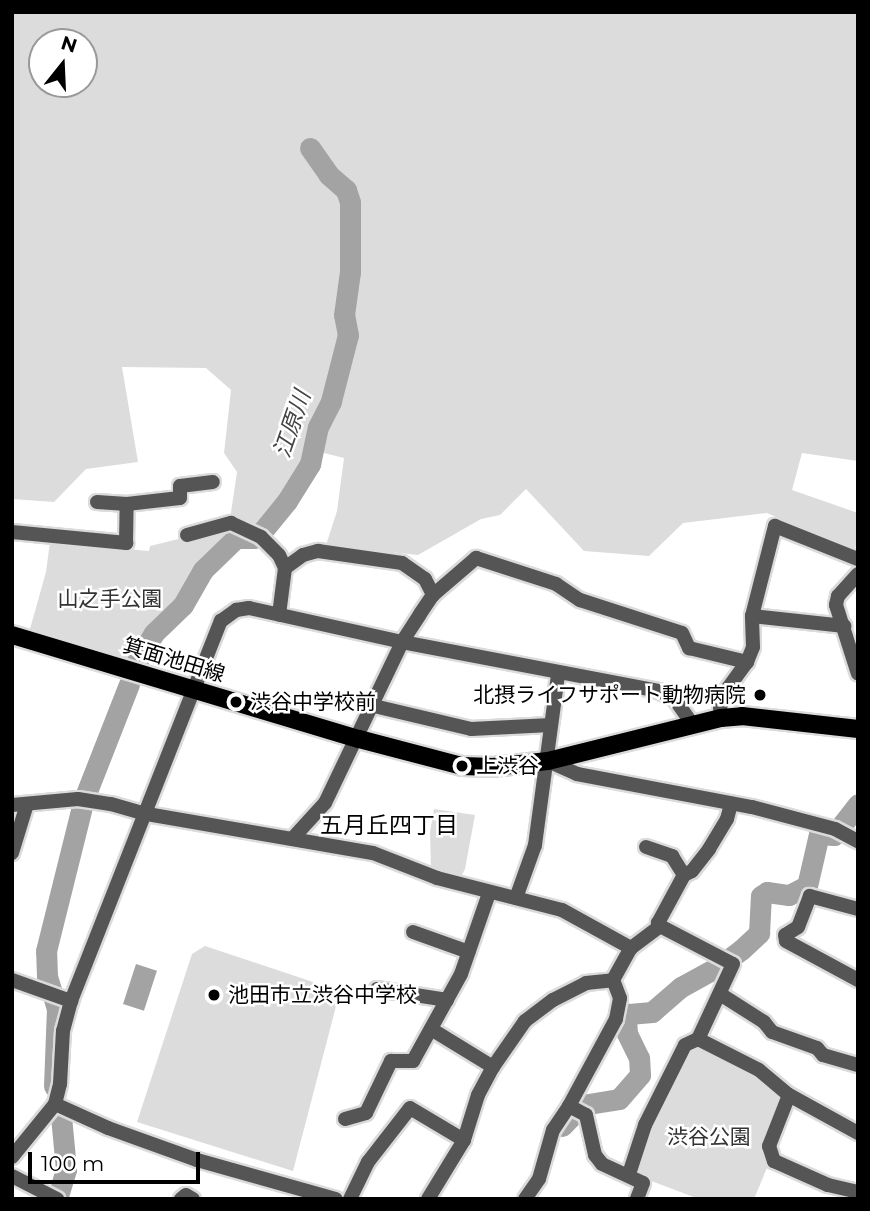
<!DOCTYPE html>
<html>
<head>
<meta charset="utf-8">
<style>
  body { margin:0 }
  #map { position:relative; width:870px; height:1211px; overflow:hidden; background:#fff; font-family:Montserrat,"Noto Sans JP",sans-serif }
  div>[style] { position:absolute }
  .green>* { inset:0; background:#dcdcdc }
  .water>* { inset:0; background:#a3a3a3; transform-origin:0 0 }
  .river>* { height:21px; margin:-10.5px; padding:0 10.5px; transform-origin:10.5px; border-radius:10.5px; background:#a3a3a3 }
  .roads { filter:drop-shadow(2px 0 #dbdbdb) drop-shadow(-2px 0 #dbdbdb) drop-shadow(0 2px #dbdbdb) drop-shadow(0 -2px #dbdbdb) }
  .minor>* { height:14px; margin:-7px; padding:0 7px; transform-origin:7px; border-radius:7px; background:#555 }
  .major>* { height:18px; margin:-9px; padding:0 9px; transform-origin:9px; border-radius:9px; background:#000 }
  .dots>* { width:19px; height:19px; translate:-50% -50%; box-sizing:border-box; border:4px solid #fff; border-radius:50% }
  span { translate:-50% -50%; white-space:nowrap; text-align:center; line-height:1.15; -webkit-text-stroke:5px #fff; paint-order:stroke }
  .park-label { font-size:21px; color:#333 }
  .street-label { font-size:21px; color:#000 }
  .poi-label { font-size:21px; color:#000 }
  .right { translate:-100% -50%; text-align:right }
  .left { translate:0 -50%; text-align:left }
  .water-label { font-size:23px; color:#444; font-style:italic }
  .neighbourhood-label { font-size:23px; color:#000 }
  .frame { position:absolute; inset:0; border:14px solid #000; pointer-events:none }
  .north { position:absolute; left:28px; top:28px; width:70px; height:70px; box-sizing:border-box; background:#fff; border:2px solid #999; border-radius:50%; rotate:18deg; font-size:19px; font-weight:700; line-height:28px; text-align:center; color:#000 }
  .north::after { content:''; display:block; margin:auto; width:24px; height:32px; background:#000; clip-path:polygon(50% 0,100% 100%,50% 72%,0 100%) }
  .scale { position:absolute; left:28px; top:1152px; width:172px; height:32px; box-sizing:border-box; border:4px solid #000; border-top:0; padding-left:9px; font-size:21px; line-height:24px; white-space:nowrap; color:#000; -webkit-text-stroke:5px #fff; paint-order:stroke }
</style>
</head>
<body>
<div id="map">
  <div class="green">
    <div style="clip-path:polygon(evenodd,12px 12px,858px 12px,858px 461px,802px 453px,792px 490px,858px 513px,858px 542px,854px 550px,767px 513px,683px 523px,649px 556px,584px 551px,526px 489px,500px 515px,481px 519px,418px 555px,326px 545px,337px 511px,344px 458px,316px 451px,257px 538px,230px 519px,237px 472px,224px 453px,231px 390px,206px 368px,122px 367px,138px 462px,86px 469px,54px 502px,12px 499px,12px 12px,42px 42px,84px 42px,84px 84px,42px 84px,42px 42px)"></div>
    <div style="clip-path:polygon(223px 528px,250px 535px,238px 535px,231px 539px,200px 569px,182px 605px,151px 634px,136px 661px,30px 629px,46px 572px,50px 542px,149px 551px,150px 546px)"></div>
    <div style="clip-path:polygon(434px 809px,475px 815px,465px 869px,459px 880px,431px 870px,430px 832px)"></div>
    <div style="clip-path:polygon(205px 946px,340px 991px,293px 1171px,137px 1122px,192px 954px)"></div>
    <div style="clip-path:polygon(699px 1045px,735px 1063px,775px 1090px,784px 1099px,769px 1163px,754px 1199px,699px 1199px,646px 1179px,637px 1166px,649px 1129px,665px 1101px,685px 1049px)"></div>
  </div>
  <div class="water">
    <div style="left:136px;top:964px;width:22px;height:42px;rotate:18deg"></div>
  </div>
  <div class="river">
    <div style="left:136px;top:663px;width:35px;rotate:-59deg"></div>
    <div style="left:154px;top:633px;width:40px;rotate:-44deg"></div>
    <div style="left:183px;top:605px;width:40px;rotate:-60.3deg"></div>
    <div style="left:203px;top:570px;width:46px;rotate:-44.1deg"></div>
    <div style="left:236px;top:538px;width:18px"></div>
    <div style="left:254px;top:538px;width:9px;rotate:-36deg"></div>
    <div style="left:261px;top:533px;width:41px;rotate:-50.9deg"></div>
    <div style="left:287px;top:501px;width:44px;rotate:-58.1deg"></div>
    <div style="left:310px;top:464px;width:38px;rotate:-78deg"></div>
    <div style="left:318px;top:427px;width:29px;rotate:-63deg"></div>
    <div style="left:331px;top:401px;width:68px;rotate:-75.6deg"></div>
    <div style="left:348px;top:335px;width:20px;rotate:-101deg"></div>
    <div style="left:344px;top:315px;width:43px;rotate:-82.1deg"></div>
    <div style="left:350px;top:272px;width:70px;rotate:-90deg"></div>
    <div style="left:350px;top:202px;width:13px;rotate:-108deg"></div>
    <div style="left:346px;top:190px;width:23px;rotate:-139deg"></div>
    <div style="left:329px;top:175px;width:33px;rotate:-125deg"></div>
    <div style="left:54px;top:1086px;width:77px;rotate:-87.8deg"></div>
    <div style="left:57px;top:1009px;width:34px;rotate:-107deg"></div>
    <div style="left:47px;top:976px;width:25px;rotate:-92deg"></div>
    <div style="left:46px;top:951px;width:157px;rotate:-76deg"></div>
    <div style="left:84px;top:799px;width:123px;rotate:-68.6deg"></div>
    <div style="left:562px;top:1126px;width:29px;rotate:-46deg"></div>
    <div style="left:582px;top:1105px;width:37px;rotate:-9deg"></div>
    <div style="left:619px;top:1099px;width:32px;rotate:-49deg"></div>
    <div style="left:640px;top:1075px;width:17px;rotate:-93deg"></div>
    <div style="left:639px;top:1058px;width:28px;rotate:-116deg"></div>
    <div style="left:627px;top:1033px;width:14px;rotate:-94deg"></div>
    <div style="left:626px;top:1019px;width:6px;rotate:-59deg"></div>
    <div style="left:629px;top:1014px;width:23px;rotate:-5deg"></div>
    <div style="left:652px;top:1012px;width:38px;rotate:-41deg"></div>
    <div style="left:681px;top:987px;width:46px;rotate:-28.8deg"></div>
    <div style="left:721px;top:965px;width:25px;rotate:-37deg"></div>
    <div style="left:741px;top:950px;width:25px;rotate:-43deg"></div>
    <div style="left:759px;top:933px;width:37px;rotate:-87deg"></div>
    <div style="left:761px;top:896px;width:7px;rotate:-34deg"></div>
    <div style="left:767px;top:892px;width:22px;rotate:8deg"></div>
    <div style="left:789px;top:895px;width:20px;rotate:-27deg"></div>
    <div style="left:807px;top:886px;width:53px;rotate:-77deg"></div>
    <div style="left:819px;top:834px;width:15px;rotate:4deg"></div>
    <div style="left:834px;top:835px;width:39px;rotate:-52deg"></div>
    <div style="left:57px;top:1199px;width:31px;rotate:-73deg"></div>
    <div style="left:66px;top:1169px;width:53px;rotate:-95.4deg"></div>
  </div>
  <div class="roads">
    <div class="minor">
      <div style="left:97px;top:502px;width:30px;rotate:4deg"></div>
      <div style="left:12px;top:532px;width:115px;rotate:5.5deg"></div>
      <div style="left:126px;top:543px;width:39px;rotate:-89deg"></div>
      <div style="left:127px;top:504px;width:53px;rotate:-6.5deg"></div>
      <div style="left:180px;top:498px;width:12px;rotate:-90deg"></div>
      <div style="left:180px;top:486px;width:33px;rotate:-7deg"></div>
      <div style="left:187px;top:535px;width:46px;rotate:-15.3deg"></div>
      <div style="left:231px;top:523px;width:33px;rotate:25deg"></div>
      <div style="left:261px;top:537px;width:25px;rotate:45deg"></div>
      <div style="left:279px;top:555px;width:14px;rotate:65deg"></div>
      <div style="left:285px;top:568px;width:47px;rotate:97.3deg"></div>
      <div style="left:285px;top:568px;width:22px;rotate:-36deg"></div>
      <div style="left:303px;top:555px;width:16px;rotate:-15deg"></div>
      <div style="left:318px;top:551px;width:85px;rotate:8.1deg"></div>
      <div style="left:402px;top:563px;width:28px;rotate:35deg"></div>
      <div style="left:425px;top:579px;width:18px;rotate:63deg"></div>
      <div style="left:858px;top:574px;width:30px;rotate:132deg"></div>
      <div style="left:838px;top:596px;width:9px;rotate:103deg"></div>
      <div style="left:836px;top:605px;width:72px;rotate:72.3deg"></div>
      <div style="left:752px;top:616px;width:93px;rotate:6.2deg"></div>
      <div style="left:374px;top:706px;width:100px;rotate:13.3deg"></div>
      <div style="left:471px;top:729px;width:80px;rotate:-2.9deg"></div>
      <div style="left:721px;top:718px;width:11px;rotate:-95deg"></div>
      <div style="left:720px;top:707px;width:21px;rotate:-67deg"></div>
      <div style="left:728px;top:688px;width:32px;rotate:-54deg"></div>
      <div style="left:747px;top:662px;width:16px;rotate:-68deg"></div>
      <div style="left:753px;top:647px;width:31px;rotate:-92deg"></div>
      <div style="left:752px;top:616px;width:93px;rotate:-75.7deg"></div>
      <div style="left:775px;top:526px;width:89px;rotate:21.7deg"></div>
      <div style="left:548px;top:761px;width:32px;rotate:24deg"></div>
      <div style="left:577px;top:774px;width:178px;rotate:10.7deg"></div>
      <div style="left:752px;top:807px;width:86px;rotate:14.8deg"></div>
      <div style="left:835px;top:829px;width:26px;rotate:28deg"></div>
      <div style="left:12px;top:805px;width:66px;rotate:-5.2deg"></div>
      <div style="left:78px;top:799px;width:33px;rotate:9deg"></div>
      <div style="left:111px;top:804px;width:37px;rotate:16deg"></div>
      <div style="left:147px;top:814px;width:229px;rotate:9.8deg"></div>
      <div style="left:373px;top:853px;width:69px;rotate:21.3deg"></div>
      <div style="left:437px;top:878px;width:129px;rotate:14.4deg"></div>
      <div style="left:562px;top:910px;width:79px;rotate:28.8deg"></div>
      <div style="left:631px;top:948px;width:36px;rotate:-37deg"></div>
      <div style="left:660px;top:926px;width:82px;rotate:27.5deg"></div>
      <div style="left:733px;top:964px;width:83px;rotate:115deg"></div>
      <div style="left:293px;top:838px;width:47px;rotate:-47.6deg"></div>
      <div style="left:325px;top:803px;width:178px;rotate:-64.4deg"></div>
      <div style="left:402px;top:642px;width:33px;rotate:-57deg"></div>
      <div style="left:420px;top:614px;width:23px;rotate:-56deg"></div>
      <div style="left:433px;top:595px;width:57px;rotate:-40.7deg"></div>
      <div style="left:476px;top:558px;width:84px;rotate:18deg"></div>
      <div style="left:556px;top:584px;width:29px;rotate:34deg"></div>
      <div style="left:580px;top:600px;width:107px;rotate:17.9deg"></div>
      <div style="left:682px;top:633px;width:17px;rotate:65deg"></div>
      <div style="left:689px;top:648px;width:60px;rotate:13.6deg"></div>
      <div style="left:646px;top:847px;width:28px;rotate:19deg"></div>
      <div style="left:672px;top:856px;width:22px;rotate:58deg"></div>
      <div style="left:12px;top:853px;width:51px;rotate:-73deg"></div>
      <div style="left:516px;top:898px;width:56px;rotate:-70.3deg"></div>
      <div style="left:535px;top:845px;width:173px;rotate:-82.3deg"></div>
      <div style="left:858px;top:909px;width:50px;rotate:-164.8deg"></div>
      <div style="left:810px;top:896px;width:33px;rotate:111deg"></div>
      <div style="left:798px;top:927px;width:15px;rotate:148deg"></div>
      <div style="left:785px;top:935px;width:6px;rotate:81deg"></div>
      <div style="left:786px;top:941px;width:82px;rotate:28.4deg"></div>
      <div style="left:660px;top:926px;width:4px;rotate:-124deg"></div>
      <div style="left:658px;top:923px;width:55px;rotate:-61.6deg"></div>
      <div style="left:684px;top:875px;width:9px;rotate:-27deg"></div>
      <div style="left:692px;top:871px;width:28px;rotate:-52deg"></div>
      <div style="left:709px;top:849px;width:35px;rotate:-59deg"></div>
      <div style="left:727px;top:819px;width:16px;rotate:-75deg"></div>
      <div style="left:413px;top:932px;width:59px;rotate:19.7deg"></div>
      <div style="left:12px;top:980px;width:63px;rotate:19.6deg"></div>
      <div style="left:377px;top:989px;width:71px;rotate:8.9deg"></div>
      <div style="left:720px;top:994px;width:52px;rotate:32.5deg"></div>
      <div style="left:764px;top:1022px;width:13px;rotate:51deg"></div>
      <div style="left:772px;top:1032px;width:48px;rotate:19.6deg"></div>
      <div style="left:817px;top:1048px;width:9px;rotate:49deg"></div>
      <div style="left:823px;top:1055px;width:36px;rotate:16deg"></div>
      <div style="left:431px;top:1029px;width:73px;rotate:31.5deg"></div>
      <div style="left:789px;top:1095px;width:55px;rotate:111.4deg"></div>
      <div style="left:769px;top:1146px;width:16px;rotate:72deg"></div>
      <div style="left:774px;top:1161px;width:59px;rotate:24deg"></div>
      <div style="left:828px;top:1185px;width:31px;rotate:13deg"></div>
      <div style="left:55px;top:1104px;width:58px;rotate:24.4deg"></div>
      <div style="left:108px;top:1128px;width:95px;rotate:19.8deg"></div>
      <div style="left:197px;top:1160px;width:144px;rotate:15.7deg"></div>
      <div style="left:569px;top:1106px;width:19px;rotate:28deg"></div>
      <div style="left:586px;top:1115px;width:41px;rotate:77.3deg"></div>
      <div style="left:595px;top:1155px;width:11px;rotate:52deg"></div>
      <div style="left:602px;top:1164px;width:45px;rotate:24.9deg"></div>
      <div style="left:643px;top:1183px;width:17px;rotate:111deg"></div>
      <div style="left:345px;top:1119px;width:22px;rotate:-16deg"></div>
      <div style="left:366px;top:1113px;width:58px;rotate:-64.3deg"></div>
      <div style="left:391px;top:1061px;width:22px"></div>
      <div style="left:413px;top:1061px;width:99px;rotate:-61.1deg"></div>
      <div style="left:461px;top:974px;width:86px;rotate:-70.9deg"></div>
      <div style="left:12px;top:1157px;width:68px;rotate:-50.9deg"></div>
      <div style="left:55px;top:1104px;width:21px;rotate:-76deg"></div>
      <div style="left:60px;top:1084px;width:53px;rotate:-86.8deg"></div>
      <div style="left:63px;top:1031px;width:31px;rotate:-75deg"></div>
      <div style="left:71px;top:1001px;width:409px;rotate:-68.5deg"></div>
      <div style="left:221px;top:621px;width:19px;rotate:-36deg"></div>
      <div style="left:236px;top:610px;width:13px;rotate:-9deg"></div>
      <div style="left:249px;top:608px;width:157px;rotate:12.5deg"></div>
      <div style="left:402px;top:642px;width:261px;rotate:10.8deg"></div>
      <div style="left:658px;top:691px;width:17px;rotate:24deg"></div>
      <div style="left:674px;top:698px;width:33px;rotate:55deg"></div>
      <div style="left:629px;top:1174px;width:52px;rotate:-71.9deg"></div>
      <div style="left:645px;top:1125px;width:89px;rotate:-63.4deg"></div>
      <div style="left:685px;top:1045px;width:14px;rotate:-25deg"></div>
      <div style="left:698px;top:1039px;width:68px;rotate:26.9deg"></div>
      <div style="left:759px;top:1070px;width:39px;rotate:40deg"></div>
      <div style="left:789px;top:1095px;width:79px;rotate:28.8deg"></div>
      <div style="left:12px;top:1176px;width:51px;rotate:27.1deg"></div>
      <div style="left:181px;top:1199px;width:6px;rotate:-39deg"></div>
      <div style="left:186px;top:1195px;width:8px;rotate:30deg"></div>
      <div style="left:350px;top:1199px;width:41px;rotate:-64.1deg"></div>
      <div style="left:368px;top:1162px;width:68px;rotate:-52.1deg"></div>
      <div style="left:410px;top:1108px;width:63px;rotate:30.7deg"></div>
      <div style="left:428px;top:1199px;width:69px;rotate:-58.6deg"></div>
      <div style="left:464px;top:1140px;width:47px;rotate:-72.7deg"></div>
      <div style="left:478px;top:1095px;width:32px;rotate:-62deg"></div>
      <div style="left:493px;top:1067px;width:56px;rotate:-55.2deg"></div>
      <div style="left:525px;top:1021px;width:35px;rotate:-37deg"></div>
      <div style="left:553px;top:1000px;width:37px;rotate:-27deg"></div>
      <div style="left:586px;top:983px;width:27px;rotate:-6deg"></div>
      <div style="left:525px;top:1199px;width:24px;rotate:-55deg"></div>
      <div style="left:539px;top:1179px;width:51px;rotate:-74.1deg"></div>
      <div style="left:553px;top:1130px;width:29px;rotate:-56deg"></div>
      <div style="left:569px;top:1106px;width:99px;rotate:-61.6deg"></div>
      <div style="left:616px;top:1019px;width:21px;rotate:-79deg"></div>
      <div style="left:620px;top:998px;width:19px;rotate:-111deg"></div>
      <div style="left:613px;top:980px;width:37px;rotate:-61deg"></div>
    </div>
    <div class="major">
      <div style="left:12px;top:635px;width:362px;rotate:16.7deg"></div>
      <div style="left:359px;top:739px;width:106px;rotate:14.7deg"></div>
      <div style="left:462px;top:766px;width:31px;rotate:2deg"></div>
      <div style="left:493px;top:767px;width:55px;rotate:-6.2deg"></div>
      <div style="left:548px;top:761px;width:178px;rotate:-14deg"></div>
      <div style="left:721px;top:718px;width:21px;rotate:-5deg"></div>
      <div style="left:742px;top:716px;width:117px;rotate:6.4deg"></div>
    </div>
  </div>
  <div class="dots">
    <div style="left:760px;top:695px;background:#000"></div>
    <div style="left:236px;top:702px;background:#000"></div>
    <div style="left:462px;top:766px;background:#000"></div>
    <div style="left:214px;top:995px;background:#000"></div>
  </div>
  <div class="park-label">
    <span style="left:110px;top:599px">山之手公園</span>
    <span style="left:709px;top:1137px">渋谷公園</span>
  </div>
  <div class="street-label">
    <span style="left:174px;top:660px;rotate:17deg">箕面池田線</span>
  </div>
  <div class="poi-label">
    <span class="right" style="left:746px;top:695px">北摂ライフサポート動物病院</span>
    <span class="left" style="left:250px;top:702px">渋谷中学校前</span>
    <span class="left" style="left:476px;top:766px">上渋谷</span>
    <span class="left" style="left:228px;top:995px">池田市立渋谷中学校</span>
  </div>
  <div class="water-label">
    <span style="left:292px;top:424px;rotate:-71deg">江原川</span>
  </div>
  <div class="neighbourhood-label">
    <span style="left:389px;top:825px">五月丘四丁目</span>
  </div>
  <div class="frame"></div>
  <div class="north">N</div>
  <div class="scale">100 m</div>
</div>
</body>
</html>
